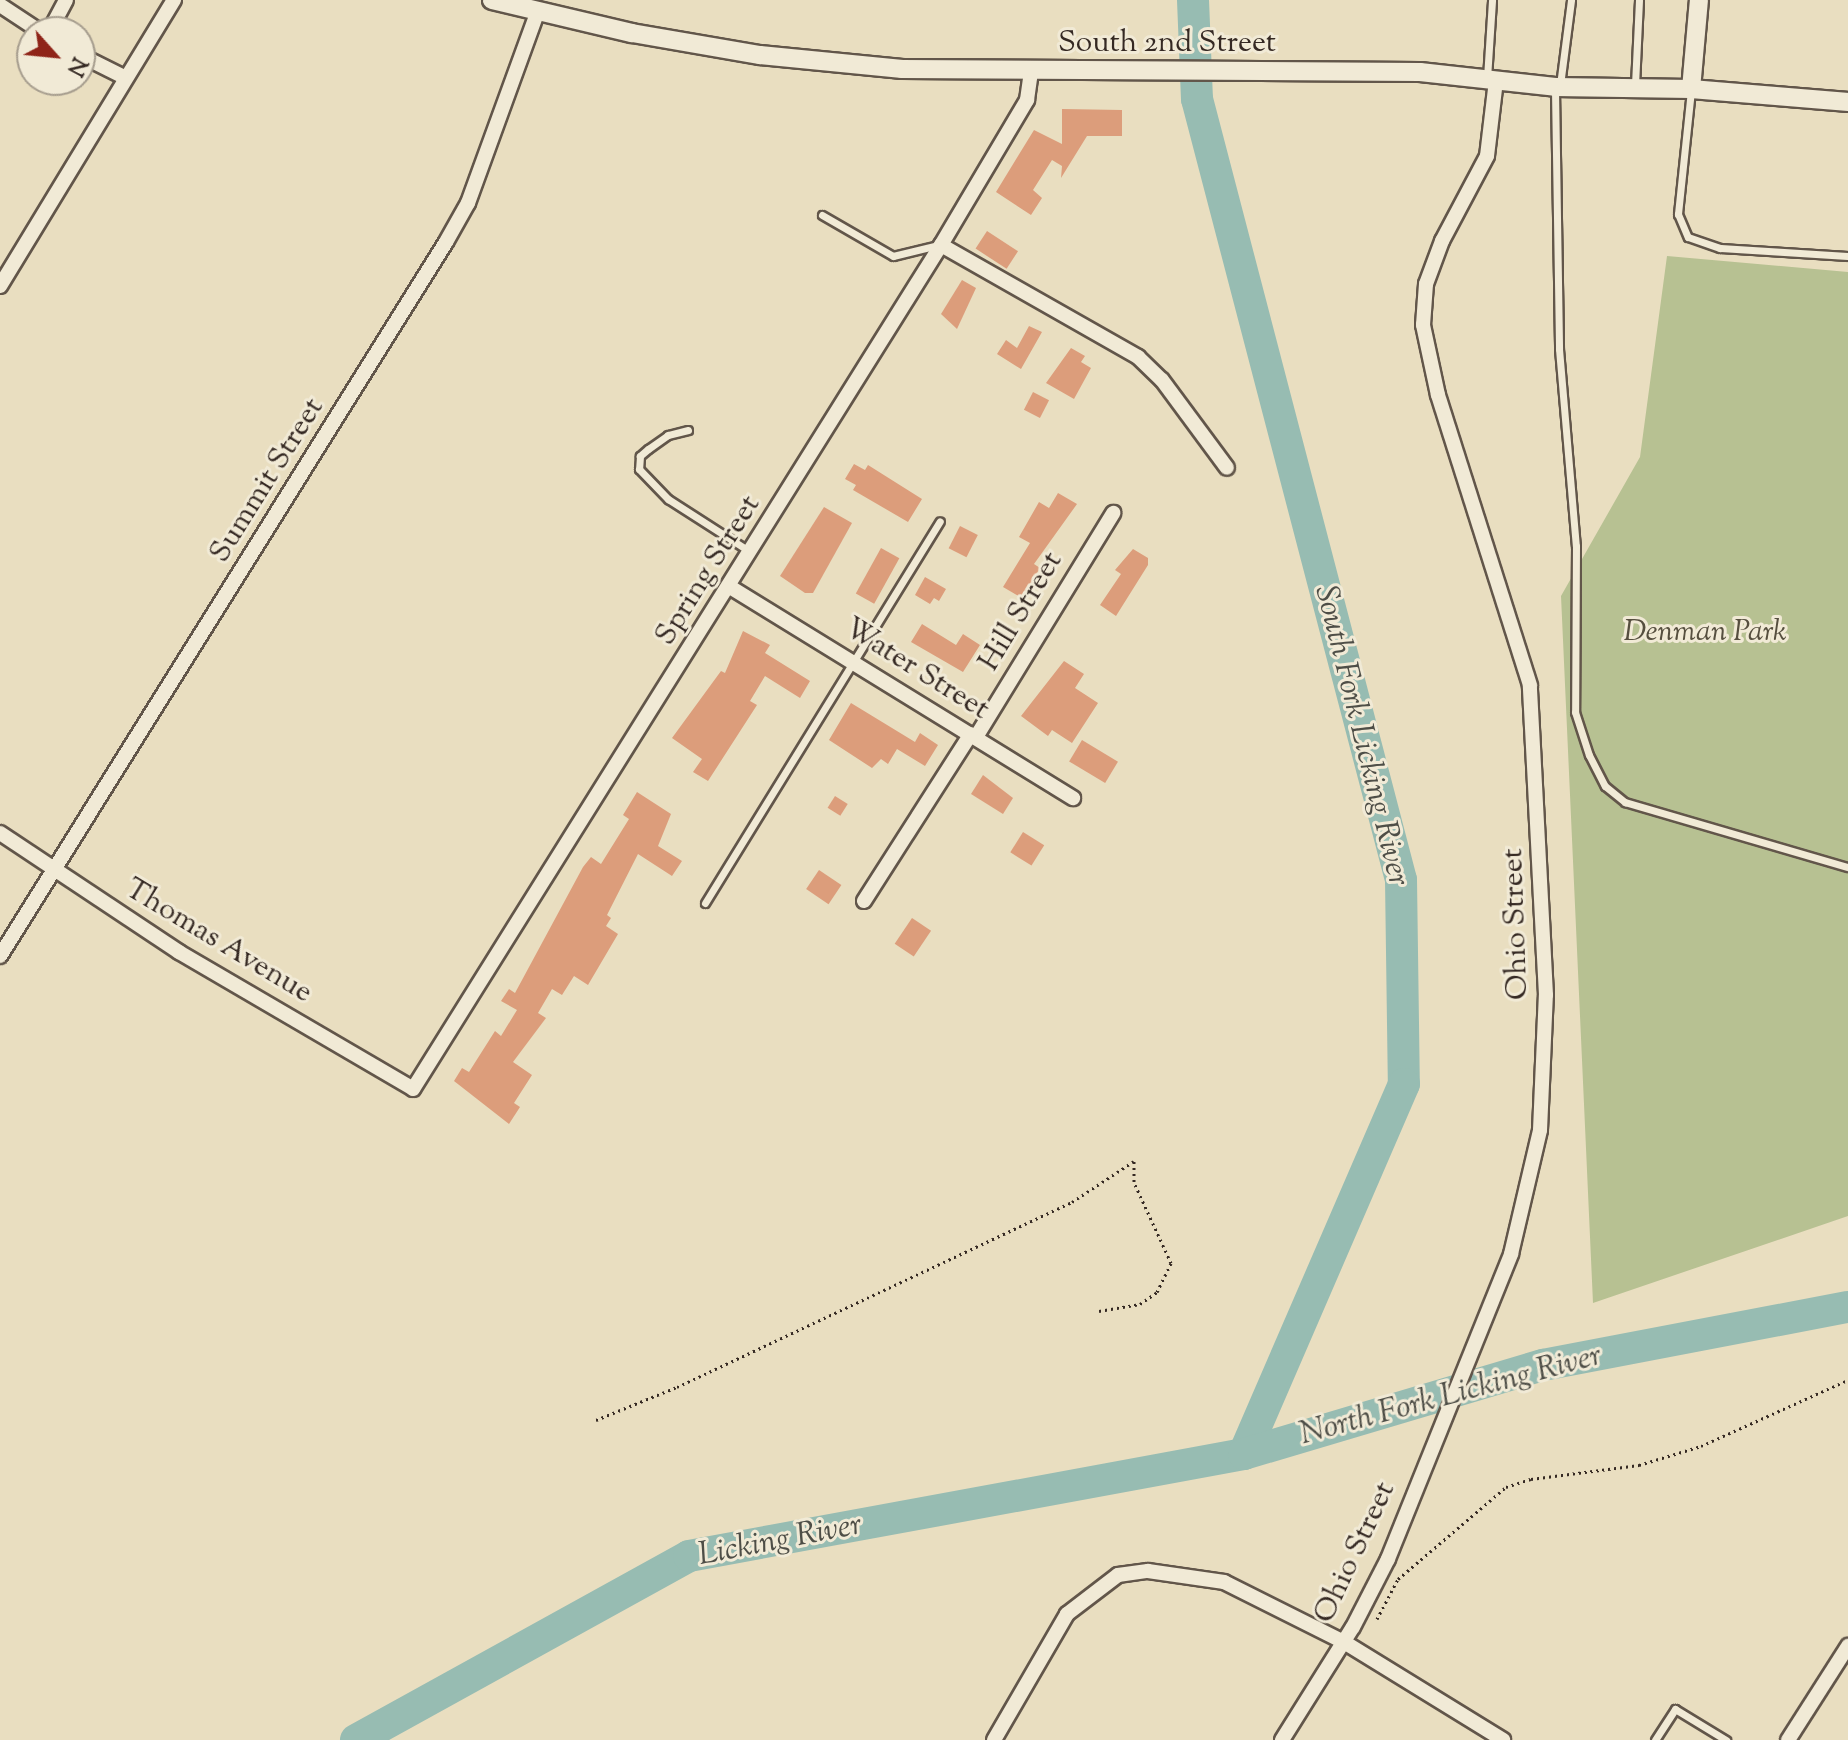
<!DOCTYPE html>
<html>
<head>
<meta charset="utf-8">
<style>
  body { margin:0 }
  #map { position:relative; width:1848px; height:1740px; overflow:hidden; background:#e9dec0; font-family:"Sorts Mill Goudy",serif }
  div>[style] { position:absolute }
  .green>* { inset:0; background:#b7c192 }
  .river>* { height:32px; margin:-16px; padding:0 16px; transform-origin:16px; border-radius:16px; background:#97bcb2 }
  .building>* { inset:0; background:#dc9d7b; transform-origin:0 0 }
  .path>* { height:3px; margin-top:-1.5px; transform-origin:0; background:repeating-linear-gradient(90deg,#352923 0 2px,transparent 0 6px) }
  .roads { filter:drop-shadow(2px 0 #62564a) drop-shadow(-2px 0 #62564a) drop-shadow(0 2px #62564a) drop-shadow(0 -2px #62564a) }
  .lane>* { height:7px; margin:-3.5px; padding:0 3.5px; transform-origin:3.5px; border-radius:3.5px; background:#f1ead6 }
  .street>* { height:14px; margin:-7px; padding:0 7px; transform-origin:7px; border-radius:7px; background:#f1ead6 }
  .secondary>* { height:18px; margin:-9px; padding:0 9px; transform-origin:9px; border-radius:9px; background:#f1ead6 }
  span { translate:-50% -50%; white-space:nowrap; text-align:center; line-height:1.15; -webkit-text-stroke:6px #f1ead6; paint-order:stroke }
  .street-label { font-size:30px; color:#352923 }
  .park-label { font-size:30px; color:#564f3f; font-style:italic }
  .water-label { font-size:32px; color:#4e4e47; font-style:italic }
  .north { position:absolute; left:16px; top:16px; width:80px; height:80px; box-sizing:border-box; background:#f1ead6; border:2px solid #a69d8e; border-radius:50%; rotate:117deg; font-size:22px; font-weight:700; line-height:32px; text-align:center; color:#352923 }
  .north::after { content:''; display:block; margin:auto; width:28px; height:36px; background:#8f2418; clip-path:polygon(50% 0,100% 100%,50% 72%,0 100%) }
</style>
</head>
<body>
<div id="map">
  <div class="green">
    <div style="clip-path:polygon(1667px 256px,1848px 272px,1848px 1216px,1593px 1303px,1561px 596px,1640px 457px)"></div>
  </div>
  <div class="river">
    <div style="left:1193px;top:0;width:99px;rotate:87.7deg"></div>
    <div style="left:1197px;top:99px;width:807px;rotate:75.36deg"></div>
    <div style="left:1401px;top:880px;width:204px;rotate:89.2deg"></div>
    <div style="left:1404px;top:1084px;width:403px;rotate:113.4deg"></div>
    <div style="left:356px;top:1740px;width:380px;rotate:-28.9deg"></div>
    <div style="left:689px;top:1556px;width:564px;rotate:-10.41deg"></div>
    <div style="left:1244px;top:1454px;width:312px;rotate:-16.6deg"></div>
    <div style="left:1543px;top:1365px;width:310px;rotate:-10.8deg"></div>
  </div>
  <div class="building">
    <div style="clip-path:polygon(1062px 109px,1122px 110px,1122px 136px,1087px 136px,1061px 178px,1062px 166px,1052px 160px,1033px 190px,1042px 198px,1031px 215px,996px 192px,1034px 130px,1062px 144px)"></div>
    <div style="left:987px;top:231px;width:37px;height:21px;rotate:33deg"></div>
    <div style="clip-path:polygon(962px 280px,976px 288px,957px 329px,941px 314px)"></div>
    <div style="clip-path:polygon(1029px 326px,1042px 332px,1021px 369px,997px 354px,1006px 340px,1017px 348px)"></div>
    <div style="clip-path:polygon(1071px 348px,1085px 356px,1081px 362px,1091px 368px,1074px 399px,1046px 383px)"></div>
    <div style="left:1033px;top:392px;width:18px;height:20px;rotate:27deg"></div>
    <div style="clip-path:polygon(854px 464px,865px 470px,868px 465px,922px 499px,908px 522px,853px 490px,856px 485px,845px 479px)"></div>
    <div style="clip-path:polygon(1058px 493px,1077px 504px,1034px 564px,1040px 568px,1022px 598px,1003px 587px,1030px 543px,1019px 537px,1039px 502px,1049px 508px)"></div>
    <div style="clip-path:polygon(824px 507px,852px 523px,813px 593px,805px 593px,780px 576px)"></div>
    <div style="left:960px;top:526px;width:20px;height:25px;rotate:27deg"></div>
    <div style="left:881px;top:548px;width:21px;height:52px;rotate:29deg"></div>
    <div style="clip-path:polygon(1133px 549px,1148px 558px,1148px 565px,1116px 616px,1100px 605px,1121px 574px,1115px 570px)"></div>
    <div style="clip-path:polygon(925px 577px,946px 589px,939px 601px,934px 598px,930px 604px,915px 595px)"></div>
    <div style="clip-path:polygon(922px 624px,956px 645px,963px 634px,980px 645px,963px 672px,911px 642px)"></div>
    <div style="clip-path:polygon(743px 631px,770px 645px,765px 653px,810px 681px,800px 698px,765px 676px,750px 701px,757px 705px,708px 781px,693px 772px,702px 759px,672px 738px,721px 671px,725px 673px)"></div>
    <div style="clip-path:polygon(1064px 661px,1084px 674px,1075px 688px,1098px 703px,1072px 743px,1052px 730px,1048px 736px,1021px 716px)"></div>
    <div style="clip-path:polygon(851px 703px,915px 742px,920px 733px,938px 745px,925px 766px,897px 749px,888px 764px,881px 759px,872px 768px,829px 740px)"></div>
    <div style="left:1082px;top:740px;width:42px;height:25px;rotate:31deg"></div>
    <div style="clip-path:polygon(983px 775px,1013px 798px,1003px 814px,971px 794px)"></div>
    <div style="clip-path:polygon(637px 792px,671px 814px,658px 846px,682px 861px,672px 876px,638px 854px,607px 915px,611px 918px,606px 926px,618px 934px,588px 985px,574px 976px,562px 995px,552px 989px,538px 1013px,546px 1018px,513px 1062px,532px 1075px,514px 1103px,520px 1107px,509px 1124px,454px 1081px,462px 1068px,469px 1072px,495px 1031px,501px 1036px,517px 1010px,501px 1001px,509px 989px,515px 993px,583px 867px,591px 857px,601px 864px,629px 819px,623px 815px)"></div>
    <div style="left:835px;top:796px;width:15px;height:14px;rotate:32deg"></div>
    <div style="left:1023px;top:832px;width:25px;height:24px;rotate:32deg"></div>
    <div style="left:819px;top:870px;width:27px;height:23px;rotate:34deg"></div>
    <div style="left:912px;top:918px;width:23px;height:31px;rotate:34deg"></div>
  </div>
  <div class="path">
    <div style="left:1099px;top:1311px;width:42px;rotate:-9.7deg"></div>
    <div style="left:1140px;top:1304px;width:21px;rotate:-35deg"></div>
    <div style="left:1157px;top:1292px;width:32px;rotate:-64deg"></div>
    <div style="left:1171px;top:1263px;width:89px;rotate:-114.6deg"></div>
    <div style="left:1134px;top:1182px;width:21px;rotate:-90deg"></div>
    <div style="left:596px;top:1420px;width:87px;rotate:-22.2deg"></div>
    <div style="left:677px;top:1387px;width:436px;rotate:-25.1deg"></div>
    <div style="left:1072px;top:1202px;width:74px;rotate:-33.5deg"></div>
    <div style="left:1377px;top:1619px;width:45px;rotate:-62.3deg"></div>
    <div style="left:1398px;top:1579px;width:142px;rotate:-40.4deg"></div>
    <div style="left:1506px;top:1487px;width:26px;rotate:-18deg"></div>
    <div style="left:1531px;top:1479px;width:109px;rotate:-7.4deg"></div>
    <div style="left:1639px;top:1465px;width:65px;rotate:-17deg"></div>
    <div style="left:1701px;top:1446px;width:161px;rotate:-24.2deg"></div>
  </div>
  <div class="roads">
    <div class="lane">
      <div style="left:1487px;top:78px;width:78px;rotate:-86.3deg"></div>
      <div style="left:1560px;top:85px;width:86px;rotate:-82.6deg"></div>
      <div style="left:1635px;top:85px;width:85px;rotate:-87.3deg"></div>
      <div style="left:1555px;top:90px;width:259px;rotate:89.1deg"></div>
      <div style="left:1559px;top:349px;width:198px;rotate:85.1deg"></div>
      <div style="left:1576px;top:546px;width:166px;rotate:90.3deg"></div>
      <div style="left:1575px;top:712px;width:45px;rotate:72deg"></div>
      <div style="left:1589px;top:755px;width:35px;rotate:63deg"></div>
      <div style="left:1605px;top:786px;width:26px;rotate:39deg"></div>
      <div style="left:1625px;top:802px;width:232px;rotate:16.3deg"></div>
      <div style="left:1691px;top:90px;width:125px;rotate:96deg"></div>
      <div style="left:1678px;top:214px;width:25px;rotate:67deg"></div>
      <div style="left:1688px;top:237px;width:34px;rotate:19deg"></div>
      <div style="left:1720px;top:248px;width:128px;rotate:3.6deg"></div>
      <div style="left:822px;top:215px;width:82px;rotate:30deg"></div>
      <div style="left:893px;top:256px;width:46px;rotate:-13.7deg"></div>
      <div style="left:688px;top:430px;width:21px;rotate:166deg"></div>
      <div style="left:668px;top:435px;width:24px;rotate:145deg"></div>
      <div style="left:648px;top:449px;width:11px;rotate:139deg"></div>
      <div style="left:640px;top:456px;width:13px;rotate:94deg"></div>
      <div style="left:639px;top:469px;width:42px;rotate:46deg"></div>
      <div style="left:668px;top:499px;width:96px;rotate:32.7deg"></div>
      <div style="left:705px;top:903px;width:448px;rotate:-58.4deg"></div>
      <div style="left:1655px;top:1740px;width:37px;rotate:-57deg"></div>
      <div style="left:1675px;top:1709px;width:60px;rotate:31.3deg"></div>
    </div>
    <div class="street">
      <div style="left:0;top:5px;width:49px;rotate:33.4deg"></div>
      <div style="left:49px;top:32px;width:36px;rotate:-62deg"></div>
      <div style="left:80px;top:55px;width:51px;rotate:26.6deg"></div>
      <div style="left:941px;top:245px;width:227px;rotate:29.6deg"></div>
      <div style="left:1138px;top:357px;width:33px;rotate:44deg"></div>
      <div style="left:1162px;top:380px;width:109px;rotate:53.5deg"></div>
      <div style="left:0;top:286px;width:335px;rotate:-58.7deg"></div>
      <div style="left:730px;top:587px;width:403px;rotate:31.6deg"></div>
      <div style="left:976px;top:737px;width:263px;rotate:-58.5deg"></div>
      <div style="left:0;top:833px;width:215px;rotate:33.6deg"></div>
      <div style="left:179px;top:952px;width:271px;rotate:30.3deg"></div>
      <div style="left:413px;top:1089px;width:996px;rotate:-57.97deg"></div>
      <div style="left:941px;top:245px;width:169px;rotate:-59.3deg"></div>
      <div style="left:1027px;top:100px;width:27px;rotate:-82deg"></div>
      <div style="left:864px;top:901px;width:198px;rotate:-57.4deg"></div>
      <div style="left:0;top:956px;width:842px;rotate:-58.01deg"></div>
      <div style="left:446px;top:242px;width:45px;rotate:-60.6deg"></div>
      <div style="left:468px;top:203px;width:202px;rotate:-70deg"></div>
      <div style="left:994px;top:1740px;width:146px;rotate:-59.9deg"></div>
      <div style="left:1067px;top:1614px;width:64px;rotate:-37.4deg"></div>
      <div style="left:1118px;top:1575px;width:30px;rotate:-8deg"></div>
      <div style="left:1148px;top:1571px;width:77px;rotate:8.2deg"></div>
      <div style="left:1224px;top:1582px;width:134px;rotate:26.6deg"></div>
      <div style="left:1344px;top:1642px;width:187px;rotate:31.6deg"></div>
      <div style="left:1282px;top:1740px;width:133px;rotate:-57.9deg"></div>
      <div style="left:1353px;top:1627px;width:76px;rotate:-62.8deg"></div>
      <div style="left:1388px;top:1559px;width:329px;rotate:-68deg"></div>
      <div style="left:1511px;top:1254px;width:127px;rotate:-76.8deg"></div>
      <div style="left:1540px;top:1130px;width:135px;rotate:-87.5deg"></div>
      <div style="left:1546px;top:995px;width:310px;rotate:-93deg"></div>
      <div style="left:1530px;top:685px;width:304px;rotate:-107.6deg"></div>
      <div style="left:1438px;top:395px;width:72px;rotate:-102.1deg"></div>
      <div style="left:1423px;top:325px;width:41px;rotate:-85.8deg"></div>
      <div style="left:1426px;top:284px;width:46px;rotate:-69.6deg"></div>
      <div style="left:1442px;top:241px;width:96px;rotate:-62.1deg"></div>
      <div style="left:1487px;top:156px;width:76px;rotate:-83.2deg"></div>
      <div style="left:1788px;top:1740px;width:112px;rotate:-57.4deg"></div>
    </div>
    <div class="secondary">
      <div style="left:492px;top:0;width:144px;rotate:13.3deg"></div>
      <div style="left:632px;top:33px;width:130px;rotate:9.8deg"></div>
      <div style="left:760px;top:55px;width:143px;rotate:5.6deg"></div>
      <div style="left:902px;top:69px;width:518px;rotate:0.33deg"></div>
      <div style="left:1420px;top:72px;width:136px;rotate:6.3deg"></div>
      <div style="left:1555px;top:87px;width:136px;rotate:0.8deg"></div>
      <div style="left:1691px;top:89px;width:158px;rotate:4.7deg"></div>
      <div style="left:1691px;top:89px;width:89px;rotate:-84.9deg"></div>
    </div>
  </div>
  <div class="street-label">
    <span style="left:1167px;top:44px">South 2nd Street</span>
    <span style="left:268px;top:481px;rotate:-58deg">Summit Street</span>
    <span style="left:709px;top:571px;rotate:-58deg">Spring Street</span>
    <span style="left:1022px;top:612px;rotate:-59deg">Hill Street</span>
    <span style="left:916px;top:670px;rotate:32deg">Water Street</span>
    <span style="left:1517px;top:924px;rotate:-92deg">Ohio Street</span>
    <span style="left:218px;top:942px;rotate:31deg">Thomas Avenue</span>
    <span style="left:1356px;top:1553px;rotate:-65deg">Ohio Street</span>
  </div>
  <div class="park-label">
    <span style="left:1705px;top:633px">Denman Park</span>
  </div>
  <div class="water-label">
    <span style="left:1361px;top:736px;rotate:76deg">South Fork Licking River</span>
    <span style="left:1451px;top:1396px;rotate:-15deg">North Fork Licking River</span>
    <span style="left:780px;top:1541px;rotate:-11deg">Licking River</span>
  </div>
  <div class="north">N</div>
</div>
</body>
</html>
